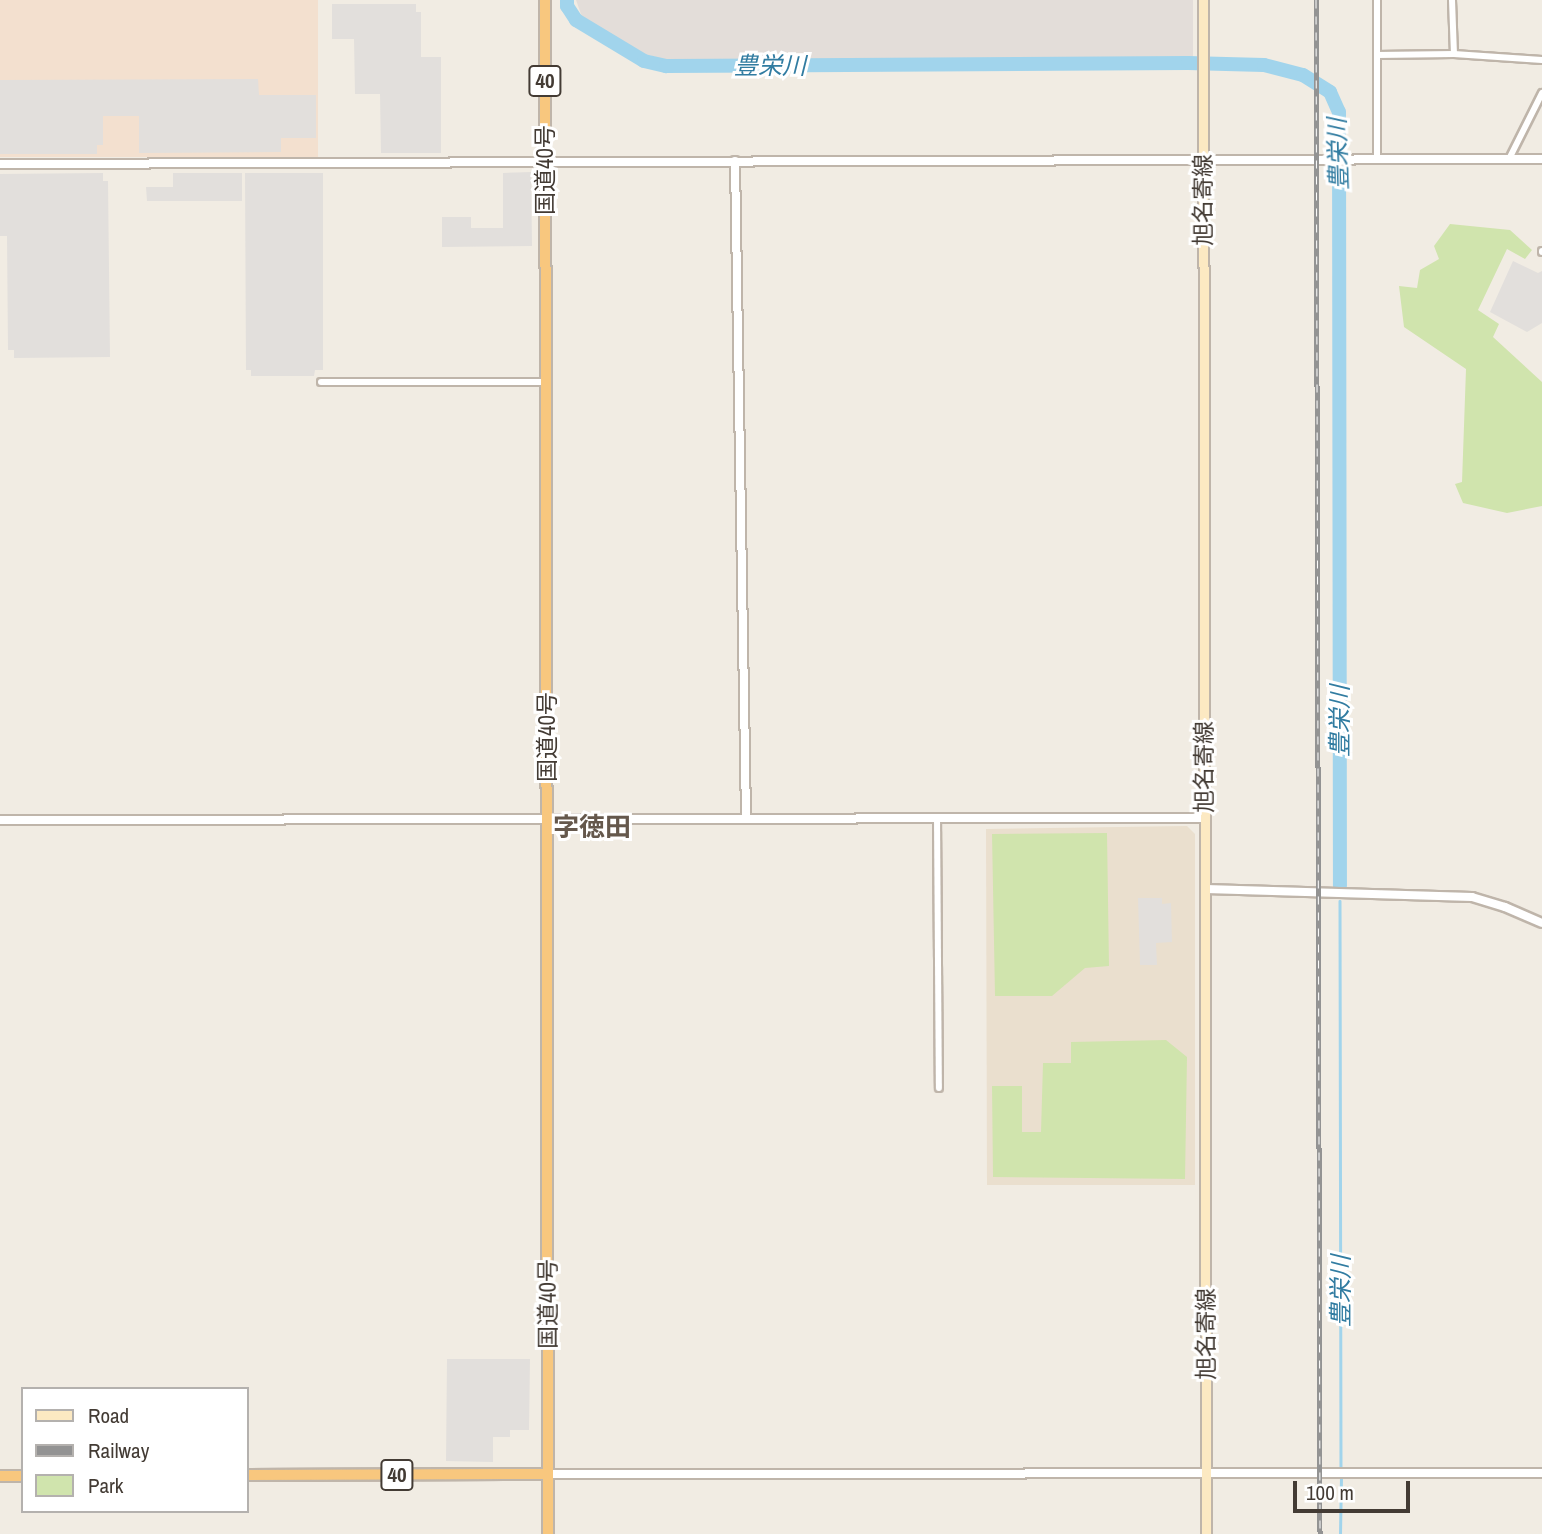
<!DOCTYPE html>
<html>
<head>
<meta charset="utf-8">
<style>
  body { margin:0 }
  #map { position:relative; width:1542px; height:1534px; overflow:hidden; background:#f1ece3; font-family:"Archivo Narrow","Noto Sans JP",sans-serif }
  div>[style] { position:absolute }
  .commercial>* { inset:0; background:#f3e0cf; transform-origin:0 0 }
  .industrial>* { inset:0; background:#e3ddd9 }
  .education>* { inset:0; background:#eadfce }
  .green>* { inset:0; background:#d0e4ad }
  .parking>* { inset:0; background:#e2dfdc }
  .stream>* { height:2.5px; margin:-1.25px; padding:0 1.25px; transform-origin:1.25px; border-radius:1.25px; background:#a1d4ec }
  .river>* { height:14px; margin:-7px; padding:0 7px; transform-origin:7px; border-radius:7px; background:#a1d4ec }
  .roads { filter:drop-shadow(2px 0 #bfb5aa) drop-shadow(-2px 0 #bfb5aa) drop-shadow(0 2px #bfb5aa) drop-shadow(0 -2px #bfb5aa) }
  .minor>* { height:6px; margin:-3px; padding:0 3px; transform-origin:3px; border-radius:3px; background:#fff }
  .tertiary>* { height:8px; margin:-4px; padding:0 4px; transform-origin:4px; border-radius:4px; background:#fff }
  .secondary>* { height:9px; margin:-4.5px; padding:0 4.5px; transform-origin:4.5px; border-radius:4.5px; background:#fce9c2 }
  .trunk>* { height:10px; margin:-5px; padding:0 5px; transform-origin:5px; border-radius:5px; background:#f8c77e }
  .rail>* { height:5px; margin-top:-2.5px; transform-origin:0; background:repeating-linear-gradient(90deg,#fff 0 8px,#939393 0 16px); box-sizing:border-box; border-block:2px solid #939393 }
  span { translate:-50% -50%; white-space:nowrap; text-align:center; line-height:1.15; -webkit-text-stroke:6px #fff; paint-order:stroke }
  .shield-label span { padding:2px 5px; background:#fff; border:2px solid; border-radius:5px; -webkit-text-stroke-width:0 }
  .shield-label { font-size:21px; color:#433b34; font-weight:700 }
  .street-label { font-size:23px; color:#433b34 }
  .water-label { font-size:24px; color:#317ca1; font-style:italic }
  .quarter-label { font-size:26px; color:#65584c; font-weight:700 }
  .legend { position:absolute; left:21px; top:1387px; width:228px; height:126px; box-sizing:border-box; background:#fff; border:2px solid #b4b1ae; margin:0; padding:9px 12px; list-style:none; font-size:21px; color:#433b34 }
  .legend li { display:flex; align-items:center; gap:14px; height:35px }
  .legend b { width:35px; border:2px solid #b4b1ae }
  .scale { position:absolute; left:1293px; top:1481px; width:117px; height:32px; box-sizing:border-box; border:4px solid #433b34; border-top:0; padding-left:9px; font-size:21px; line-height:24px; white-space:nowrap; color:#433b34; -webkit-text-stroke:5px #fff; paint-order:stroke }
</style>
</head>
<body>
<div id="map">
  <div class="commercial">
    <div style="left:0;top:0;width:318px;height:157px"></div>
  </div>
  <div class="industrial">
    <div style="clip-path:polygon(576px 0,1193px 0,1193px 58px,670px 61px,641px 53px,582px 17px)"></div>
  </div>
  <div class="education">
    <div style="clip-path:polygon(1187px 826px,1195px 834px,1195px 1185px,987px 1185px,986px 829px)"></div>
  </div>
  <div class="green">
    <div style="clip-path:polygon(1450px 224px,1510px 230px,1532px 250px,1525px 259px,1507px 249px,1478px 310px,1499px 324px,1493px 337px,1542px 382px,1542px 506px,1507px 513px,1463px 503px,1455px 484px,1462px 482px,1466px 369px,1404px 327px,1399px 286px,1417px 288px,1420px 270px,1439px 259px,1434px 246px)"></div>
    <div style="clip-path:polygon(1107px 833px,1109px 966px,1085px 968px,1052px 996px,995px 996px,992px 834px)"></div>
    <div style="clip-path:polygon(1166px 1040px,1187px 1057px,1185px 1179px,993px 1177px,992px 1086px,1022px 1086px,1022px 1132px,1041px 1132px,1043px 1063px,1071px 1063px,1071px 1042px)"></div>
  </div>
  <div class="parking">
    <div style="clip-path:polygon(332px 4px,416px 4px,416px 12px,421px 12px,421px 57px,441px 57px,441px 153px,381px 153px,380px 94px,355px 94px,354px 39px,332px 39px)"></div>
    <div style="clip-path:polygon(258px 79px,259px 95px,316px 95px,316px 138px,281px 138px,281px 152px,139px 153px,139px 116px,103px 116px,103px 145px,97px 145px,97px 154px,0 154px,0 80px)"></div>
    <div style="clip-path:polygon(531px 172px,532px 246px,442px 247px,442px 217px,471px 217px,471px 228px,503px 228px,503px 173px)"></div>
    <div style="clip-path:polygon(103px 173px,103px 181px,108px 181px,110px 357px,14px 358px,14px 350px,8px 350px,7px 236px,0 236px,0 174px)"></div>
    <div style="clip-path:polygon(173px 173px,242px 173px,242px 201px,147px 201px,146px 187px,173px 187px)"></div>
    <div style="clip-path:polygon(245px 173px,323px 173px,323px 370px,315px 370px,314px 376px,251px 376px,251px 370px,246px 370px)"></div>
    <div style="clip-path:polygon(1513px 261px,1538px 273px,1542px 271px,1542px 323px,1527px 332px,1490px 312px)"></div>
    <div style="clip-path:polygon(1138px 898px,1162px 898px,1162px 904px,1171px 903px,1172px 942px,1156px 943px,1157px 965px,1140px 965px)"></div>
    <div style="clip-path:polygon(447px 1359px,530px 1359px,529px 1430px,510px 1430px,510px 1437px,493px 1437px,493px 1462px,446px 1461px)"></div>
  </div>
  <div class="stream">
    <div style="left:1340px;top:901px;width:569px;rotate:89.9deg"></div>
    <div style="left:1340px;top:1534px;width:55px;rotate:-89deg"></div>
  </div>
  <div class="river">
    <div style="left:567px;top:0;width:6px;rotate:90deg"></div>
    <div style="left:567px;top:6px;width:17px;rotate:57deg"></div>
    <div style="left:576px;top:20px;width:79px;rotate:31.1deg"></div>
    <div style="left:644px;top:61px;width:23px;rotate:13deg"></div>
    <div style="left:666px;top:66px;width:522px;rotate:-0.33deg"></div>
    <div style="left:1188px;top:63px;width:76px;rotate:1.5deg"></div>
    <div style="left:1264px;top:65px;width:40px;rotate:14.4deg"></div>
    <div style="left:1303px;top:75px;width:32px;rotate:32deg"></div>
    <div style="left:1330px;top:92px;width:22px;rotate:66deg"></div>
    <div style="left:1339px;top:112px;width:774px;rotate:89.93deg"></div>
  </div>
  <div class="roads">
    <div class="minor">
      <div style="left:1452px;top:0;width:54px;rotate:87.9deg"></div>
      <div style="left:1377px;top:55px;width:77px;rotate:-0.7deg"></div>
      <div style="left:1454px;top:54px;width:88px;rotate:3.9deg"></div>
      <div style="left:1509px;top:159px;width:74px;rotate:-63.4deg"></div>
      <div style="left:1377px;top:160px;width:160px;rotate:-90deg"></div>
      <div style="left:1542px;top:251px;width:1px;rotate:90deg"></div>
      <div style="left:321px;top:382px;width:225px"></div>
      <div style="left:937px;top:818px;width:270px;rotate:89.6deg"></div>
    </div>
    <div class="tertiary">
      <div style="left:735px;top:161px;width:656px;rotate:89.04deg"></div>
      <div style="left:0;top:164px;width:1542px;rotate:-0.19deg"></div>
      <div style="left:0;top:820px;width:1204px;rotate:-0.1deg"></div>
      <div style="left:1206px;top:889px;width:266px;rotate:1.7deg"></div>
      <div style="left:1472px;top:897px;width:34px;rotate:17deg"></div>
      <div style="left:1505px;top:907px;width:40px;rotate:23.4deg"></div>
      <div style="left:548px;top:1474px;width:994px;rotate:-0.06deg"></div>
    </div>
    <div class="secondary">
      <div style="left:1203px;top:0;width:1534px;rotate:89.89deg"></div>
    </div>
    <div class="trunk">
      <div style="left:545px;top:0;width:1534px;rotate:89.89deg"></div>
      <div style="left:247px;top:1475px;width:301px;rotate:-0.2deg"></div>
      <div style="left:0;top:1476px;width:23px"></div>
    </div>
  </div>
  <div class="rail">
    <div style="left:1316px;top:0;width:1534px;rotate:89.85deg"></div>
  </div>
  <div class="shield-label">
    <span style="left:545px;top:81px">40</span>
    <span style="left:397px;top:1475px">40</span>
  </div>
  <div class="street-label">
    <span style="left:545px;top:170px;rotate:-90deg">国道40号</span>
    <span style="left:1203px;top:200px;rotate:-90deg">旭名寄線</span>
    <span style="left:547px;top:737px;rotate:-90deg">国道40号</span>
    <span style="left:1204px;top:767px;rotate:-90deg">旭名寄線</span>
    <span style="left:548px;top:1304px;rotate:-90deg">国道40号</span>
    <span style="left:1206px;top:1334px;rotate:-90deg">旭名寄線</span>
  </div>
  <div class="water-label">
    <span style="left:770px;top:66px">豊栄川</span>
    <span style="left:1338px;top:154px;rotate:-92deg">豊栄川</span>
    <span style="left:1340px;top:721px;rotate:-90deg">豊栄川</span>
    <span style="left:1341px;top:1291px;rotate:-90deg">豊栄川</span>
  </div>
  <div class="quarter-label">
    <span style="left:592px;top:827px">字徳田</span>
  </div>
  <ul class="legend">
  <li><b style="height:9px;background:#fce9c2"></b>Road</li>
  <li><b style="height:9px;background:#939393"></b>Railway</li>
  <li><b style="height:19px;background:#d0e4ad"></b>Park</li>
  </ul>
  <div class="scale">100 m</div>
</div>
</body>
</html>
